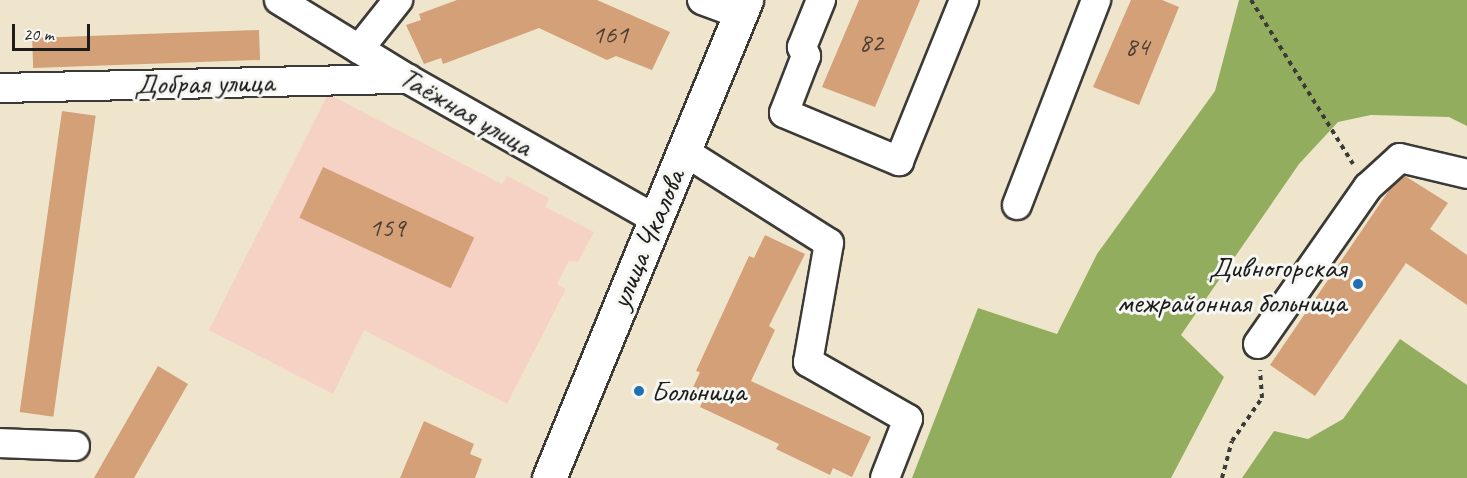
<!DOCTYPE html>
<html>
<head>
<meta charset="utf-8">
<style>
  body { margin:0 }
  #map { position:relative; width:1467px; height:478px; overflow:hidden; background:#efe5cc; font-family:Caveat,sans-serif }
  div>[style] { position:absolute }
  .built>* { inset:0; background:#f6d2c4 }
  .forest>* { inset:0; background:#93ad5f }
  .building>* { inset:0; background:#d3a078; transform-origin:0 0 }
  .path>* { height:4px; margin-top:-2px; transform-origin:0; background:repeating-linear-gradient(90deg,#3c3a36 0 4.5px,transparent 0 9px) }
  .roads { filter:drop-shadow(2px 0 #3c3a36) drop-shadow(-2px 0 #3c3a36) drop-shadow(0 2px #3c3a36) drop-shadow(0 -2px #3c3a36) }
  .minor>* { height:28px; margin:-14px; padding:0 14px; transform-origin:14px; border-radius:14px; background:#fff }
  .major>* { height:33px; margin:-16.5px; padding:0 16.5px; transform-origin:16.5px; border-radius:16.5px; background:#fff }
  .dots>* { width:16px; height:16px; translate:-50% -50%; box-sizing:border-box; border:3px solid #f6f6f2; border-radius:50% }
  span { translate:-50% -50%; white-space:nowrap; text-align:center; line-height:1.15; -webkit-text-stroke:6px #f6f6f2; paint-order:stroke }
  .number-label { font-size:27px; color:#4a3d33 }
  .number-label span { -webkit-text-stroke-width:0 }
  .street-label { font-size:30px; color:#1c1c1c }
  .poi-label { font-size:30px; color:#1c1c1c }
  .right { translate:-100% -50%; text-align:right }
  .left { translate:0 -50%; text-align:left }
  .scale { position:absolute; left:12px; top:24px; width:78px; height:27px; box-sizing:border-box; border:3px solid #1c1c1c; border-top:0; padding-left:8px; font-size:18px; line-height:21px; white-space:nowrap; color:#1c1c1c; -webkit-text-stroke:4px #f6f6f2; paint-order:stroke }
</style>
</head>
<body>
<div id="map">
  <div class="built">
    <div style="clip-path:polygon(328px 94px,502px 184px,507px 176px,549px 198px,545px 207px,594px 232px,578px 262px,569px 261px,557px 284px,566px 289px,507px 404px,364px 330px,333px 394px,209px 330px)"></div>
  </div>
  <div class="forest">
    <div style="clip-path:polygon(1239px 0,1467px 0,1467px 126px,1449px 117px,1371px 115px,1338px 122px,1299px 164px,1181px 335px,1224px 377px,1171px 478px,912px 478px,978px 308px,1057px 334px,1097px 254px,1215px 91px)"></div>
    <div style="clip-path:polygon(1400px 339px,1467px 385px,1467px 478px,1242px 478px,1274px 431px,1308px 439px,1343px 419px)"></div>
  </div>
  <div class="building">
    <div style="clip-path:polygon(457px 0,597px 0,670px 32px,652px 70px,616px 56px,607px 60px,539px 28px,443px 64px,441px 58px,424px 64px,406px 25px,421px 20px,419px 14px)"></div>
    <div style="clip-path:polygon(859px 0,920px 0,875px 107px,822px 87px)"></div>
    <div style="clip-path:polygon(1131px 0,1162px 0,1179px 7px,1139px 105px,1093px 87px)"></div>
    <div style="left:259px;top:30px;width:30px;height:227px;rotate:88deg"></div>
    <div style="left:62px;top:111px;width:34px;height:304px;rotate:8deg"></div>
    <div style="left:323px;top:167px;width:167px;height:56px;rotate:25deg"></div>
    <div style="clip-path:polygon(1405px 176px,1448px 203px,1430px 229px,1467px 255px,1467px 305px,1406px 263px,1315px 396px,1270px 365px,1390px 189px)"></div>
    <div style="clip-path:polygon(765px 235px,805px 254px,769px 326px,775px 330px,751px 381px,871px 437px,852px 477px,833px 468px,830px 475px,776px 449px,779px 444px,700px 407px,704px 398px,691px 392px,700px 372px,696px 371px,749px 256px,754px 258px)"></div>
    <div style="clip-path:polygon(158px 366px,188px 384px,134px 478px,94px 478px)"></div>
    <div style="clip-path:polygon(424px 421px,474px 444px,470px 454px,482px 459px,475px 478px,400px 478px)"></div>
  </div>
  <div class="path">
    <div style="left:1251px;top:0;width:193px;rotate:58.1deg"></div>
    <div style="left:1222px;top:478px;width:38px;rotate:-75deg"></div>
    <div style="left:1232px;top:441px;width:52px;rotate:-55.1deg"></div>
    <div style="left:1262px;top:398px;width:28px;rotate:-94deg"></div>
  </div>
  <div class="roads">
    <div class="minor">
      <div style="left:279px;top:0;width:151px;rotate:31.5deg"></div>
      <div style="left:408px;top:79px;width:284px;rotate:29.5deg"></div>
      <div style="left:702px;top:0;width:40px;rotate:20.2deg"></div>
      <div style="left:821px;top:0;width:51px;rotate:112deg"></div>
      <div style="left:802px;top:47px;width:10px;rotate:66deg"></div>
      <div style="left:806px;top:56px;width:61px;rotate:111.1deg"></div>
      <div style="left:784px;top:113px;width:125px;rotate:22.7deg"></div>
      <div style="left:899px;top:161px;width:174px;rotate:-68deg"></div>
      <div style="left:359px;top:49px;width:63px;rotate:-51.5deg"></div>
      <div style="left:0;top:88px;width:408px;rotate:-1.3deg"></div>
      <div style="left:685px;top:152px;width:170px;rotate:32.3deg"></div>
      <div style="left:829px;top:243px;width:121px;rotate:100deg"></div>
      <div style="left:808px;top:362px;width:115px;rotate:29.7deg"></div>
      <div style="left:908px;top:419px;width:63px;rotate:111.3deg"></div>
      <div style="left:1017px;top:205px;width:220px;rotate:-68.9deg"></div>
      <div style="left:1258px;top:344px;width:192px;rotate:-55deg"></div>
      <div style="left:1368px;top:187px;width:43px;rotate:-42.2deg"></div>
      <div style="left:1400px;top:158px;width:69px;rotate:13.4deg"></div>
      <div style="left:0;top:443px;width:75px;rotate:2.3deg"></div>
    </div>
    <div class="major">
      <div style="left:549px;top:478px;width:517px;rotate:-67.6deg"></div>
    </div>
  </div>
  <div class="dots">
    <div style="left:1358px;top:284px;background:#1f6fb2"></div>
    <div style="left:639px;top:391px;background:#1f6fb2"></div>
  </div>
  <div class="number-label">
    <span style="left:610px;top:35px">161</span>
    <span style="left:871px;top:43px">82</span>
    <span style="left:1137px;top:47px">84</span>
    <span style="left:387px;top:228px">159</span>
  </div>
  <div class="street-label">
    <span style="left:204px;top:83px;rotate:-1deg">Добрая улица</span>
    <span style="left:466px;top:111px;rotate:30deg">Таёжная улица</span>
    <span style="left:647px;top:239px;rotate:-67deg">улица Чкалова</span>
  </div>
  <div class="poi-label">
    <span class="right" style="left:1346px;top:284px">Дивногорская<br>межрайонная больница</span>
    <span class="left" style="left:651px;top:391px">Больница</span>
  </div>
  <div class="scale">20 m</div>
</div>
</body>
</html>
